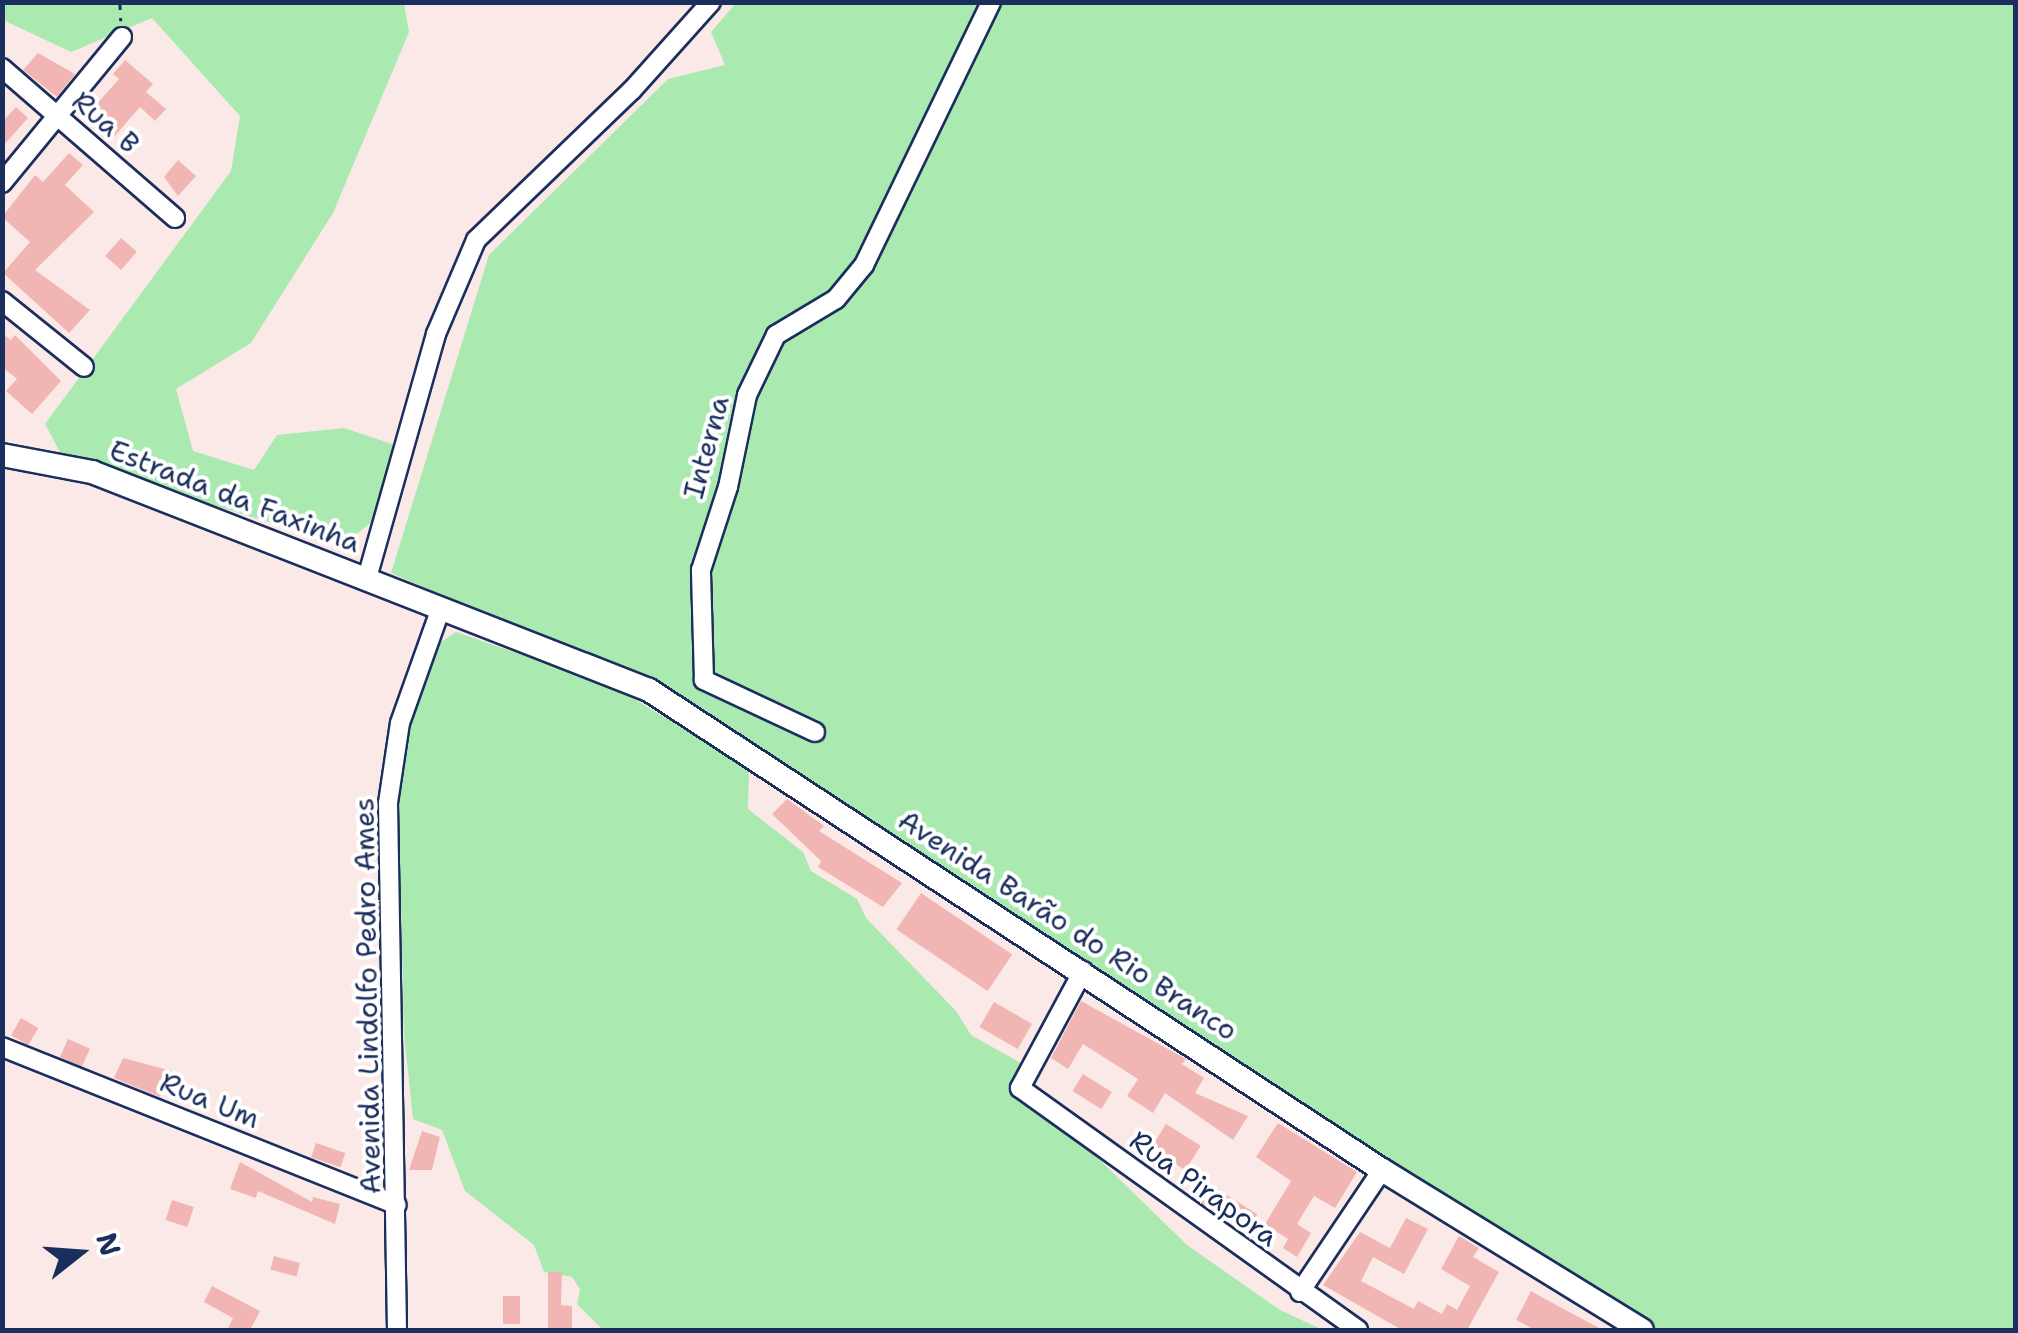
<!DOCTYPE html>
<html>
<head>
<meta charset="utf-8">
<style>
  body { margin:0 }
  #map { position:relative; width:2018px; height:1333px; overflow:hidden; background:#fbe9e8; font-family:"Shantell Sans",sans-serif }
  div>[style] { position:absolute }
  .green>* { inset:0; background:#aae9b0 }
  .building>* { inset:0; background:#f1b6b3; transform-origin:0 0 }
  .path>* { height:2.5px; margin-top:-1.25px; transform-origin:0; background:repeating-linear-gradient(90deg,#1b2f5e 0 8px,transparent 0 16px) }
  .roads { filter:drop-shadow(2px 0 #1b2f5e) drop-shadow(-2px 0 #1b2f5e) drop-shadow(0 2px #1b2f5e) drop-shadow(0 -2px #1b2f5e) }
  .street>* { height:18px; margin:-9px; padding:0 9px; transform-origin:9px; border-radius:9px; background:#fff }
  .secondary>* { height:22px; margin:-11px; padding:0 11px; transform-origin:11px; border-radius:11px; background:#fff }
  span { translate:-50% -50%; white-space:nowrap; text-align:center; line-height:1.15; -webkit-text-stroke:8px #fff; paint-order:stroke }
  .street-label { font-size:28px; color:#1b2f5e }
  .frame { position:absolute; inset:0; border:5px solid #1b2f5e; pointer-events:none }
  .north { position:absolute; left:30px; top:1203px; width:100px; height:100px; -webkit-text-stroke:8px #fff; paint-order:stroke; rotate:73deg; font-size:28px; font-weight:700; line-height:40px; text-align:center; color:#1b2f5e }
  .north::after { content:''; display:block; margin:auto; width:35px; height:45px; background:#1b2f5e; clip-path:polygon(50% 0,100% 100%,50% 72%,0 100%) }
</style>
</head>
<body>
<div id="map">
  <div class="green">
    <div style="clip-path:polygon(3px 2px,404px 3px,409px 32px,333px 213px,251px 343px,176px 389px,193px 451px,254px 470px,277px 435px,344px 428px,395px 445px,376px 519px,342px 545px,63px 458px,45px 424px,231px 171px,240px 116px,152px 18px,71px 52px,3px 20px)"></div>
    <div style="clip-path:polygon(736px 3px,2015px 3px,2015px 1330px,1648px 1330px,653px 687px,391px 573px,489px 255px,668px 79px,725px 65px,711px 32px)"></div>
    <div style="clip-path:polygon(456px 632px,615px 687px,749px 769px,748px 809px,803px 852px,811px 871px,857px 899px,866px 918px,956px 1011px,971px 1035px,1026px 1066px,1013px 1093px,1068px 1129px,1187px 1245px,1280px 1310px,1323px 1330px,603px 1330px,577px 1304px,580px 1289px,572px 1277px,544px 1272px,534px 1245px,465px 1191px,442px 1130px,413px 1119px,404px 1034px,398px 772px,412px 694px,432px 648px)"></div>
  </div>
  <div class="building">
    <div style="clip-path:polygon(38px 53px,75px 74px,57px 97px,23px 70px)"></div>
    <div style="clip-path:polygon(125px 60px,153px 84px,146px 92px,166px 109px,155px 121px,140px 107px,113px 138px,87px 115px,119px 79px,113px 74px)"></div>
    <div style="clip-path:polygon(16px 107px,28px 118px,2px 147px,2px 122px)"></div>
    <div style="clip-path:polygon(69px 153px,83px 165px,65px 185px,94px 212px,35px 270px,90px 310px,69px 333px,3px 273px,30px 242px,2px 217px,35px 175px,43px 182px)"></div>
    <div style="clip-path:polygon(178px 160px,196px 176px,178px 196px,164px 177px)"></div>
    <div style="left:121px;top:238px;width:21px;height:24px;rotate:41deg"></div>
    <div style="clip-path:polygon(2px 333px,11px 340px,15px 335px,61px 381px,32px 414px,6px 391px,17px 379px,2px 367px)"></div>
    <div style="clip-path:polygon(787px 799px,824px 826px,819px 831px,902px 883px,883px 907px,818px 867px,821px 861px,772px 814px)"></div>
    <div style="left:921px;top:893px;width:110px;height:44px;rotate:34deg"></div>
    <div style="clip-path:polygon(1081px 1001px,1186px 1059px,1182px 1064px,1204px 1078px,1195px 1093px,1248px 1116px,1233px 1140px,1165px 1093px,1153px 1113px,1127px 1096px,1138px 1079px,1083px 1044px,1068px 1069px,1051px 1058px)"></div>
    <div style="left:994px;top:1002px;width:44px;height:29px;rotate:30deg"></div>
    <div style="left:21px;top:1018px;width:20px;height:20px;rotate:30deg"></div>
    <div style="left:68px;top:1039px;width:24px;height:20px;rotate:24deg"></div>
    <div style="clip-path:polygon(123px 1058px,172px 1071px,160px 1097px,114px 1078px)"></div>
    <div style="left:1083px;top:1074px;width:34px;height:20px;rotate:32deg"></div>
    <div style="clip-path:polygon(1278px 1123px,1357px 1172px,1335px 1208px,1314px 1196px,1297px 1224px,1311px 1233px,1297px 1257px,1283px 1248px,1288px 1239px,1265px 1224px,1291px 1181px,1256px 1157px)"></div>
    <div style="left:1166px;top:1124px;width:41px;height:29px;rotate:32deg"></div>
    <div style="clip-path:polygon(422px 1131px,440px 1137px,432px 1170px,409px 1170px)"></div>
    <div style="left:316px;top:1143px;width:31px;height:15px;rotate:19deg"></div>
    <div style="clip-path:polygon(240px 1162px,312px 1202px,313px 1197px,340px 1204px,335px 1224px,258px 1191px,256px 1198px,230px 1189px)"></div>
    <div style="left:1209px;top:1184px;width:57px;height:20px;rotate:32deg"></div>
    <div style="left:172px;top:1200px;width:23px;height:21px;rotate:18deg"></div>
    <div style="clip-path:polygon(1406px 1218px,1428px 1229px,1404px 1274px,1373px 1257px,1361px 1281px,1414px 1309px,1418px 1301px,1442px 1314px,1447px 1304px,1457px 1310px,1470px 1286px,1441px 1269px,1459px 1236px,1479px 1248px,1473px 1257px,1499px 1272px,1467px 1330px,1402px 1330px,1323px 1285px,1360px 1232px,1390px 1248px)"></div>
    <div style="left:274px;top:1256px;width:27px;height:14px;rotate:15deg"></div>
    <div style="clip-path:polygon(548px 1272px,562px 1272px,561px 1305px,572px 1306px,572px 1330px,548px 1330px)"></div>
    <div style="clip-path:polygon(212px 1286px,260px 1311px,250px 1330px,227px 1330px,233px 1318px,204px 1302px)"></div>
    <div style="clip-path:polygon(1531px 1291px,1558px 1306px,1603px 1330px,1535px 1330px,1516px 1320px)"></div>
    <div style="left:503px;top:1296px;width:17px;height:28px"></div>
  </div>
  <div class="path">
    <div style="left:120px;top:2px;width:19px;rotate:87deg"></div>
  </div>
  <div class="roads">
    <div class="street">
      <div style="left:2px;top:68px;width:229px;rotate:40.9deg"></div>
      <div style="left:2px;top:183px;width:189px;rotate:-50.6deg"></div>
      <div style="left:2px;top:301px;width:105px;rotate:38.8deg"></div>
      <div style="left:367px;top:578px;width:254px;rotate:-74.2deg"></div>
      <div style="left:436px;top:334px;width:102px;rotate:-66.9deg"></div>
      <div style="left:476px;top:240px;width:216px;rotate:-43.9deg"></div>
      <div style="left:632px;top:90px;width:118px;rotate:-48.1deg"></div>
      <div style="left:815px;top:732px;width:123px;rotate:-154.9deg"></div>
      <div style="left:704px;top:680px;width:110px;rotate:-91.6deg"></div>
      <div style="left:701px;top:570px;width:87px;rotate:-72deg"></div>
      <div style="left:728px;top:487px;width:94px;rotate:-78.3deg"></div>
      <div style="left:747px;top:395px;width:67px;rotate:-64.2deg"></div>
      <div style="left:776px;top:335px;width:70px;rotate:-31deg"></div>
      <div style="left:836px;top:299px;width:44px;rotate:-50.5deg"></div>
      <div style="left:864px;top:265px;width:292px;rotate:-64.2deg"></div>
      <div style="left:1083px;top:971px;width:133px;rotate:118.3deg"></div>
      <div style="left:1020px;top:1088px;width:416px;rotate:35.6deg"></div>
      <div style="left:2px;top:1047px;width:425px;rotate:21.8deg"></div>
      <div style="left:1300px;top:1292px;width:147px;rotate:-56.1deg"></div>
      <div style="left:397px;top:1330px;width:527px;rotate:-90.98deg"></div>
      <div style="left:388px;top:803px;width:81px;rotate:-81.5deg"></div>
      <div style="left:400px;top:723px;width:122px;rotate:-70.4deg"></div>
    </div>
    <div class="secondary">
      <div style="left:2px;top:455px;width:92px;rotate:10.7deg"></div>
      <div style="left:92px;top:472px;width:598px;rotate:21.37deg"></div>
      <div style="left:649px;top:690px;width:876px;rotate:33.22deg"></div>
      <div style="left:1382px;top:1170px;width:305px;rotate:31.6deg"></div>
    </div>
  </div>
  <div class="street-label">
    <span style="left:106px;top:122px;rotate:41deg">Rua B</span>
    <span style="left:706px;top:447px;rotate:-75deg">Interna</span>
    <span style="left:235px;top:496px;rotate:21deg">Estrada da Faxinha</span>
    <span style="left:1068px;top:925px;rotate:33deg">Avenida Barão do Rio Branco</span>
    <span style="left:367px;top:996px;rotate:-91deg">Avenida Lindolfo Pedro Ames</span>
    <span style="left:210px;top:1100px;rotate:22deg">Rua Um</span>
    <span style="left:1204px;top:1188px;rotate:36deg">Rua Pirapora</span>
  </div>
  <div class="frame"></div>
  <div class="north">N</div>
</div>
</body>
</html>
